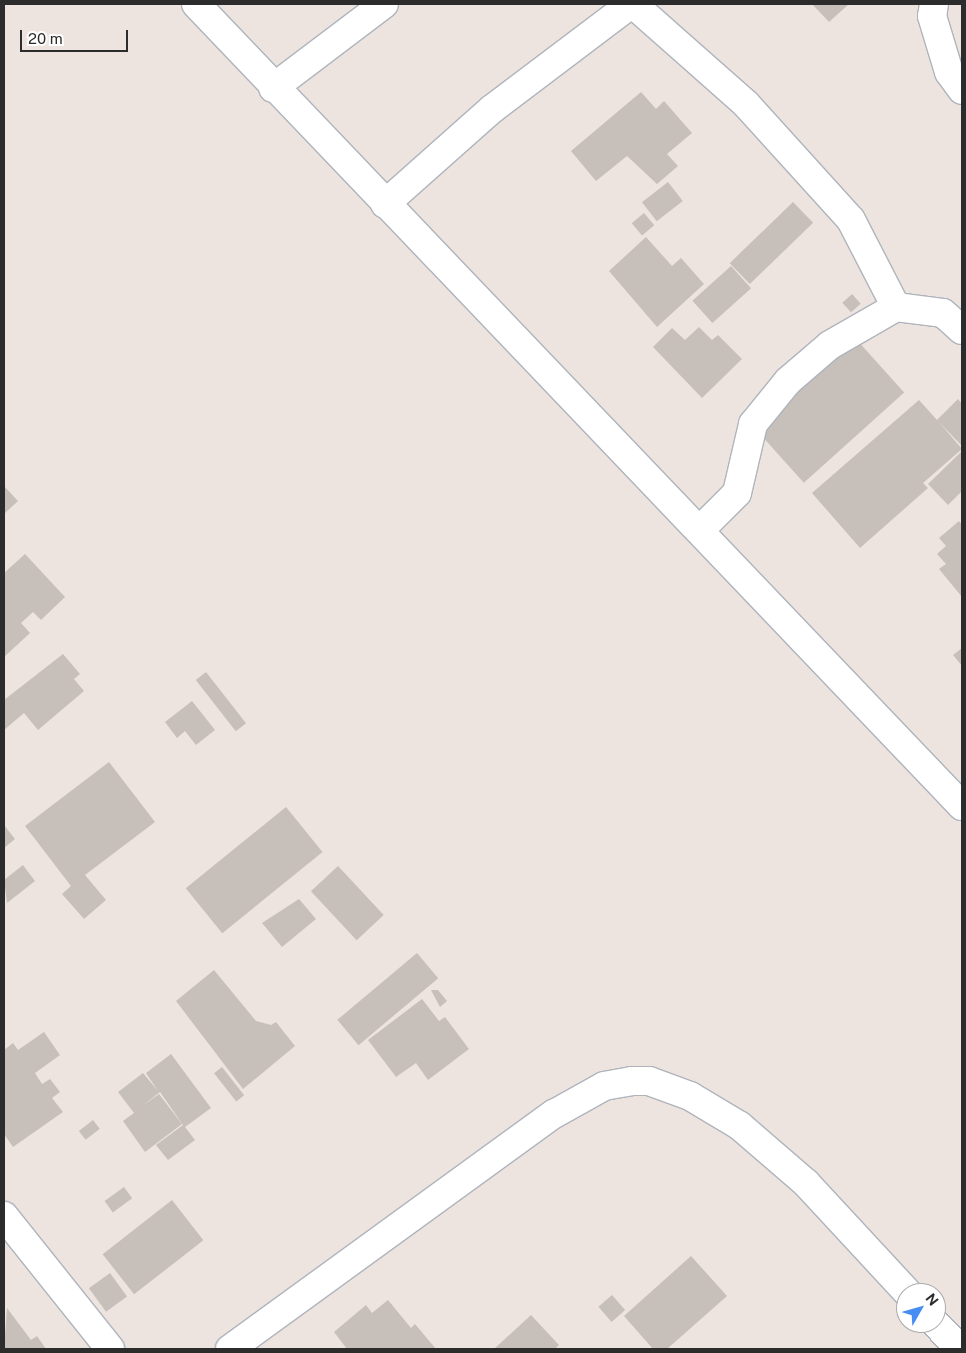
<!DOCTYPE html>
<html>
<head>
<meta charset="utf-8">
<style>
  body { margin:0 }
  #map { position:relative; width:966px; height:1353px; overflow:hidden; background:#ede4df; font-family:"Public Sans",sans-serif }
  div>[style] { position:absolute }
  .building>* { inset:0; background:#c6bfba; transform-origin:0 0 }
  .roads { filter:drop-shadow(1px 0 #afb4bc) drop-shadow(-1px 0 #afb4bc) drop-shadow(0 1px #afb4bc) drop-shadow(0 -1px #afb4bc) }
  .minor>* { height:28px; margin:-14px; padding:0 14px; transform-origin:14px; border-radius:14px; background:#fff }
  span { translate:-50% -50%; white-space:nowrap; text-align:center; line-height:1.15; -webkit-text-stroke:4px #fff; paint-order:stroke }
  .frame { position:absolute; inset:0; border:5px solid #2c2c2c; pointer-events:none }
  .north { position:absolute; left:896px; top:1283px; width:50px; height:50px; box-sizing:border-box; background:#fff; border:1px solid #ababab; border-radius:50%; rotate:52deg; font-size:14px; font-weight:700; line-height:20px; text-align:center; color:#2c2c2c }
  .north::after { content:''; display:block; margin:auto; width:18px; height:22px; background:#478df3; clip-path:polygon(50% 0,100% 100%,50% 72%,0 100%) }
  .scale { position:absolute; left:20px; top:30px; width:108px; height:22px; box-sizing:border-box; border:2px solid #2c2c2c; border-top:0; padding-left:6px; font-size:15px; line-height:18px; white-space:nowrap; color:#2c2c2c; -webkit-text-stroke:4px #fff; paint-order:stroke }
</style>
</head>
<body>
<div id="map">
  <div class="building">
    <div style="clip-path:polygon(812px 4px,849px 4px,829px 22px)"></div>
    <div style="clip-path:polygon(641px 92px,656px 109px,664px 101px,692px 133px,667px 154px,678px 166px,657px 184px,627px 156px,596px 181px,571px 151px)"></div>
    <div style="left:668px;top:182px;width:24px;height:33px;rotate:52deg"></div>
    <div style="left:793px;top:202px;width:29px;height:88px;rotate:46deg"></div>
    <div style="left:644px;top:213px;width:16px;height:16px;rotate:50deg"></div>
    <div style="clip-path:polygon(646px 237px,672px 266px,681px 258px,704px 284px,657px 327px,609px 271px)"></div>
    <div style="left:731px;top:266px;width:30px;height:52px;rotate:48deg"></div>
    <div style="left:852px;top:294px;width:13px;height:13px;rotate:48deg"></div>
    <div style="clip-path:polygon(699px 327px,712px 340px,718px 335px,742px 359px,702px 398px,653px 347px,672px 328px,685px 340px)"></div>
    <div style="left:856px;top:339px;width:72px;height:135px;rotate:48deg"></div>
    <div style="clip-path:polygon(958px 399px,962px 404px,962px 446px,939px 422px,962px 449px,923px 483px,928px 488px,860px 548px,812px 493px,919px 400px,937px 420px)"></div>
    <div style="clip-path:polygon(962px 451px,962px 491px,948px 505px,928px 484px)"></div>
    <div style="clip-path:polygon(4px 486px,18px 501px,4px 514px)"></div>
    <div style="clip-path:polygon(959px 521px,962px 525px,962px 597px,939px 569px,946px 564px,937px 554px,946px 546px,939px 538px)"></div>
    <div style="clip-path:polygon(25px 554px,65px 597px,41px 620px,33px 612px,21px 623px,30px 633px,4px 657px,4px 573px)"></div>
    <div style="clip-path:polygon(962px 648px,962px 666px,953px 655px)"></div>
    <div style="clip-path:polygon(63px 654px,80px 674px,74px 679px,84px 691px,38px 730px,24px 713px,4px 730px,4px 700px)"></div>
    <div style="left:206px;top:672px;width:65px;height:13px;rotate:52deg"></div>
    <div style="clip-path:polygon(192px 701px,215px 730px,196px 745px,185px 731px,177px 738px,165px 722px)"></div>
    <div style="clip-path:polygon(109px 762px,155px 822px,85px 875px,106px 900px,84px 919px,62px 894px,71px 886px,25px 826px)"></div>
    <div style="left:286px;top:807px;width:58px;height:129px;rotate:51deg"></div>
    <div style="clip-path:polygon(4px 825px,15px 839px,4px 848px)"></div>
    <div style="clip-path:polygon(23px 865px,35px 881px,7px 903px,4px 880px)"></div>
    <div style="left:338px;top:866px;width:67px;height:37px;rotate:47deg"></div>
    <div style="clip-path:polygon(299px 899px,316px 919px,282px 947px,262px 923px)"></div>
    <div style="left:417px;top:953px;width:33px;height:104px;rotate:50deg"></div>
    <div style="clip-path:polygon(214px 970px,256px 1021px,271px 1025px,276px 1022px,295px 1046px,243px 1089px,176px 1001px)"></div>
    <div style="clip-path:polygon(431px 990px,438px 990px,447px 1001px,440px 1007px)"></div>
    <div style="clip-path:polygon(422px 999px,439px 1021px,445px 1017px,469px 1049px,428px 1080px,416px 1063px,396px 1077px,368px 1040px)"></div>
    <div style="clip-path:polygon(44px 1032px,60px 1055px,35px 1073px,42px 1084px,50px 1079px,60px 1092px,52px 1098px,63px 1112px,13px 1147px,4px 1134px,4px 1050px,13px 1043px,18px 1050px)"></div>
    <div style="clip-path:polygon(171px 1054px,211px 1108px,185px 1127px,195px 1140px,168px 1160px,156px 1145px,183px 1125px,160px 1092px,141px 1107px,159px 1094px,182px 1124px,145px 1152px,123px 1121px,134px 1113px,118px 1092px,143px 1073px,158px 1091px,146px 1073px)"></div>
    <div style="left:222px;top:1067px;width:36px;height:10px;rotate:52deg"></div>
    <div style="left:93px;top:1120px;width:11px;height:18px;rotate:52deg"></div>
    <div style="left:124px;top:1187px;width:14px;height:24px;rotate:54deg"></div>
    <div style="left:172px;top:1200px;width:51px;height:88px;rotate:52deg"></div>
    <div style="clip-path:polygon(691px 1256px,727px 1296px,667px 1349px,653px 1349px,624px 1316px)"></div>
    <div style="left:110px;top:1273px;width:29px;height:26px;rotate:54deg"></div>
    <div style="left:612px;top:1295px;width:20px;height:18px;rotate:49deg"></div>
    <div style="clip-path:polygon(388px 1300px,411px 1328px,415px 1324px,436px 1349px,347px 1349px,334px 1332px,366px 1305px,372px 1313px)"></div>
    <div style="clip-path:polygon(7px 1308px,31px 1340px,37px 1336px,46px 1349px,4px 1349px)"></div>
    <div style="clip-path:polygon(531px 1315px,559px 1345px,555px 1349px,494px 1349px)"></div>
  </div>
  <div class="roads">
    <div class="minor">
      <div style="left:196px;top:4px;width:1109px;rotate:46.32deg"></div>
      <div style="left:633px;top:4px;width:151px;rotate:41.5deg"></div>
      <div style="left:746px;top:104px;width:156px;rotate:47.8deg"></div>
      <div style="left:851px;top:220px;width:98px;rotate:62.7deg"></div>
      <div style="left:934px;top:4px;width:12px;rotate:99deg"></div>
      <div style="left:932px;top:16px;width:59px;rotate:73.1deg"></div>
      <div style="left:949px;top:72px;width:22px;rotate:54deg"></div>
      <div style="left:273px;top:88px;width:139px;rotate:-37.1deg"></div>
      <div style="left:385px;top:204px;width:143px;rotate:-41.6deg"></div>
      <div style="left:492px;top:109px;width:174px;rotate:-37.1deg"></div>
      <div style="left:700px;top:530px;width:52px;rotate:-45deg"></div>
      <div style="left:737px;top:493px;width:71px;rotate:-76.9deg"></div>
      <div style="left:753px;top:424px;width:55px;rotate:-50.9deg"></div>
      <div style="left:788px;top:381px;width:55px;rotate:-40.6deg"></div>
      <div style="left:830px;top:345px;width:76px;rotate:-29.9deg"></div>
      <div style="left:896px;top:307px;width:47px;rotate:7.3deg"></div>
      <div style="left:943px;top:313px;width:25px;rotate:42deg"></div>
      <div style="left:4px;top:1216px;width:170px;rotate:51.4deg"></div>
      <div style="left:935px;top:1323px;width:36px;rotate:46deg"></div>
      <div style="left:230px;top:1349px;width:400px;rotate:-36deg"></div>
      <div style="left:554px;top:1114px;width:57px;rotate:-29.2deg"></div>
      <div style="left:604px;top:1086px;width:28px;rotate:-10deg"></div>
      <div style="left:632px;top:1081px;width:17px"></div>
      <div style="left:649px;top:1081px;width:44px;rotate:20.1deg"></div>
      <div style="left:690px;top:1096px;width:58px;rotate:31deg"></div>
      <div style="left:740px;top:1126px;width:87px;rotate:40.8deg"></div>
      <div style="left:806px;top:1183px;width:150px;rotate:47.2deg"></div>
    </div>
  </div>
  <div class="frame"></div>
  <div class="north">N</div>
  <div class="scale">20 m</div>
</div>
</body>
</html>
